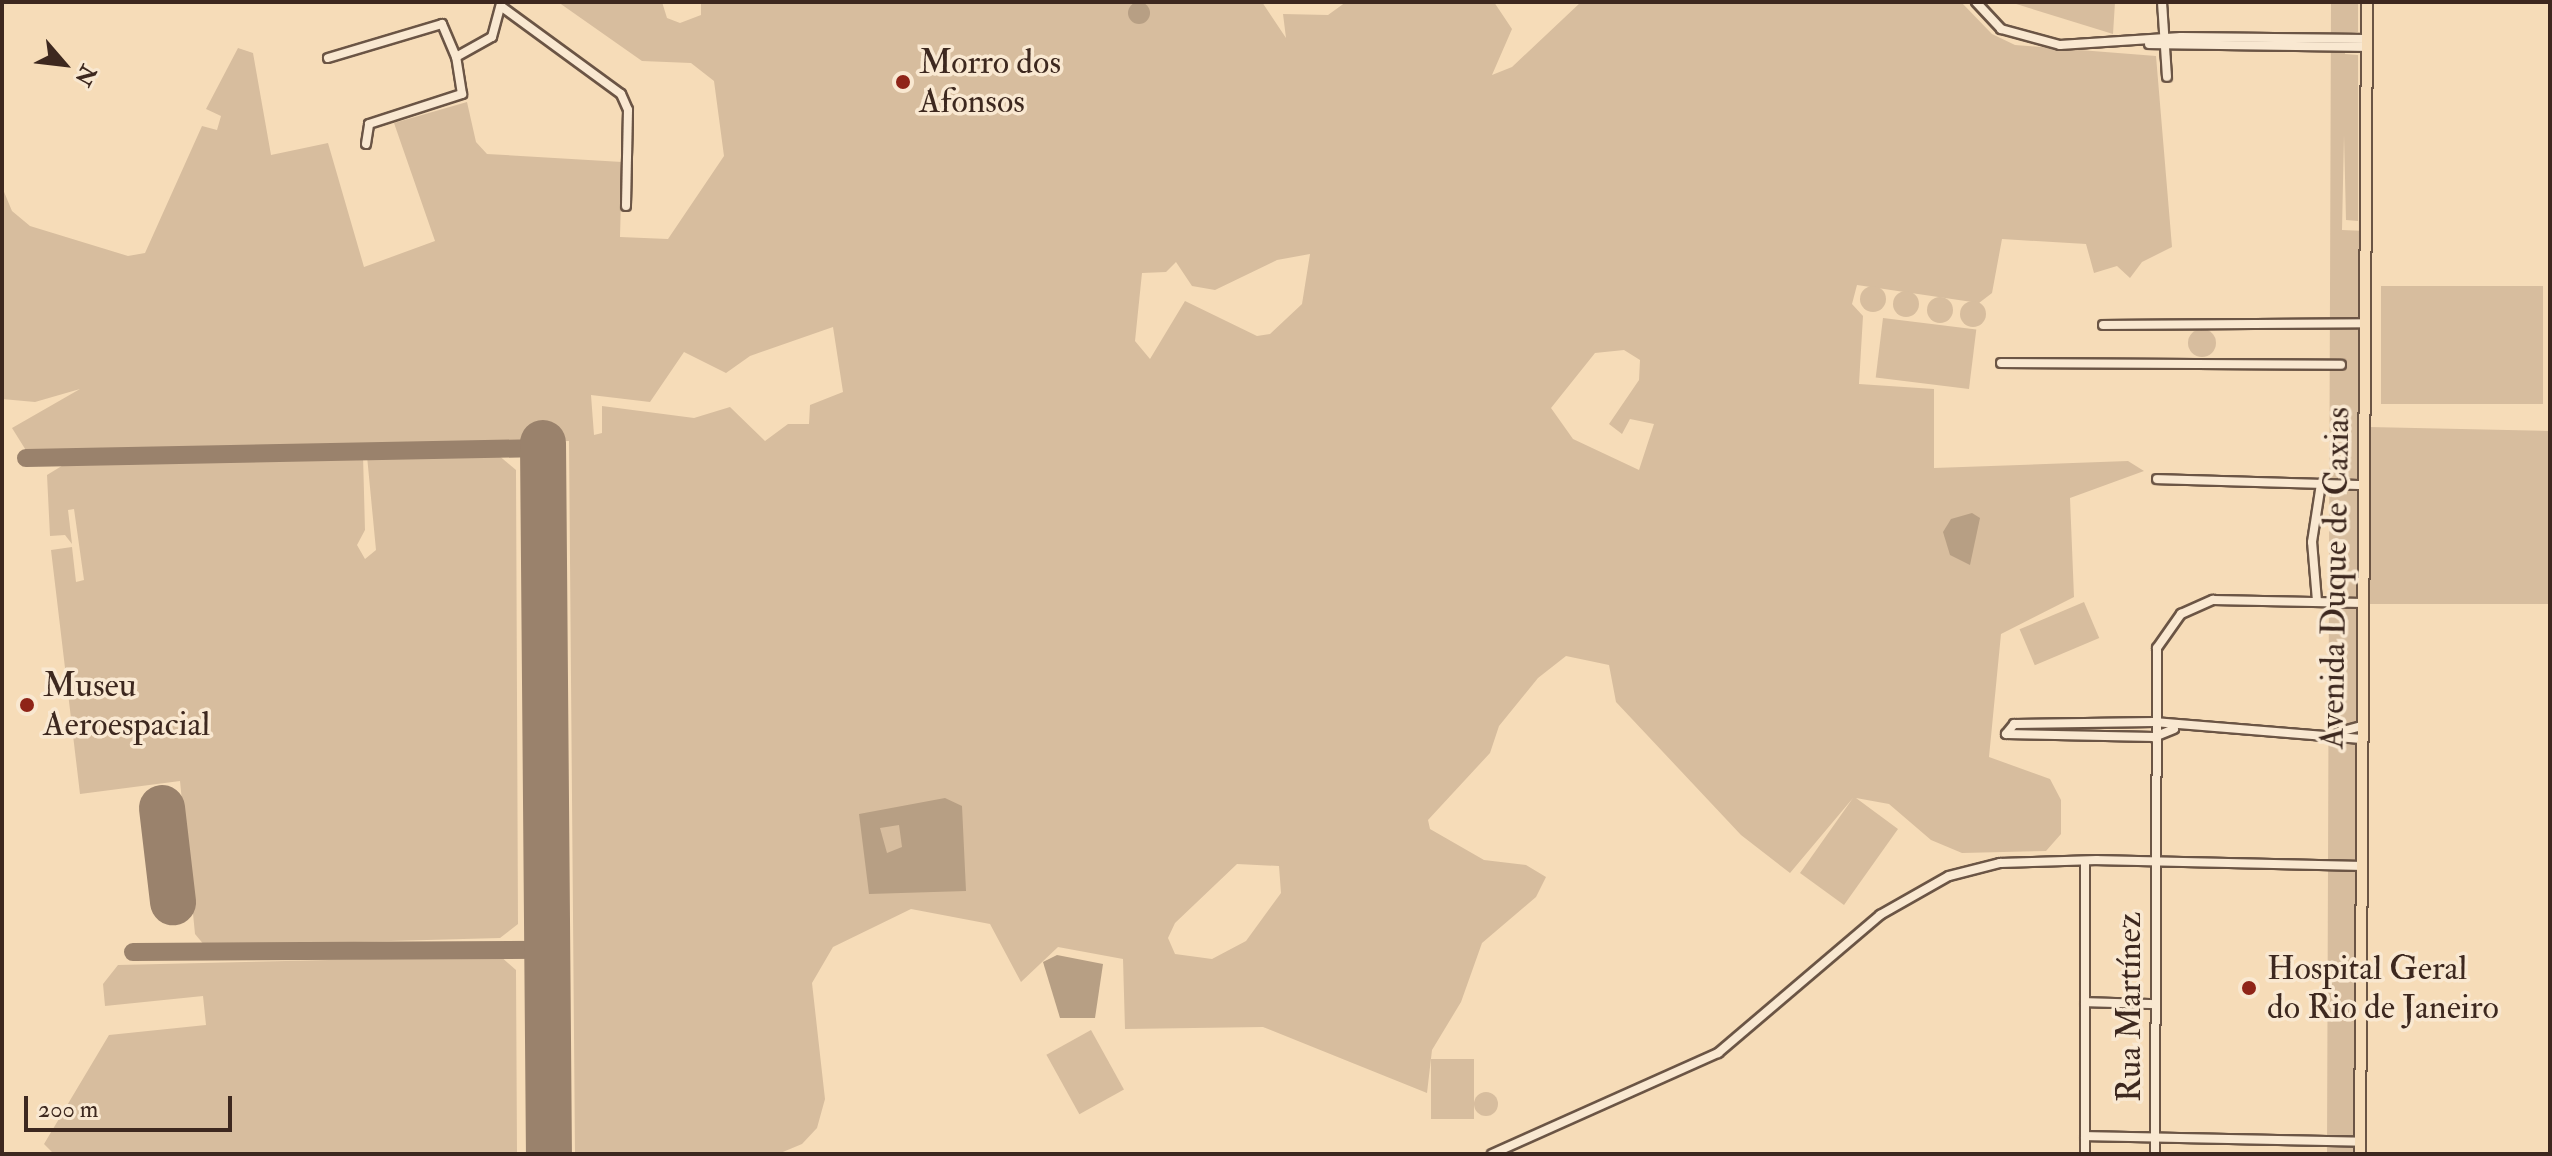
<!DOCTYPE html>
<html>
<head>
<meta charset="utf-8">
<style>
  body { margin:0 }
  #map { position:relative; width:2552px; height:1156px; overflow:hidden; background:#f6dcb8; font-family:"IM FELL Double Pica",serif }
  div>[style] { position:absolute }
  .green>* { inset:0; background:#d7bd9e; transform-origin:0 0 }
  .round { border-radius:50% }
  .water>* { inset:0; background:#b79f84 }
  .taxiway>* { height:18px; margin:-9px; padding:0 9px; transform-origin:9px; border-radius:9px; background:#9a826c }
  .runway>* { height:46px; margin:-23px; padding:0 23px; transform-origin:23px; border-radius:23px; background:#9a826c }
  .roads { filter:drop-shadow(2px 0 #6b5545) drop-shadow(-2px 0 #6b5545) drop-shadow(0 2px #6b5545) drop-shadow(0 -2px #6b5545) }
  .minor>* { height:8px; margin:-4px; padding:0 4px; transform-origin:4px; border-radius:4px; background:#f9e8d1 }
  .major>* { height:10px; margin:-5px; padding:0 5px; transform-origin:5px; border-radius:5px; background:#f6dcb8 }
  .dots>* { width:22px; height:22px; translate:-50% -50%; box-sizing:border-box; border:4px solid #f9e8d1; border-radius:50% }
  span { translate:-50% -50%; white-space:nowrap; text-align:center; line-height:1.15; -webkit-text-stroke:7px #f9e8d1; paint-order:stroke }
  .poi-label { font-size:34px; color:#3d281f }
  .left { translate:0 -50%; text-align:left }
  .street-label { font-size:34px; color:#3d281f }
  .frame { position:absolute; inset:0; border:4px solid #3d281f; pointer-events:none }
  .north { position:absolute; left:24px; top:24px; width:80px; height:80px; -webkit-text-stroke:6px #f9e8d1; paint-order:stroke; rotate:118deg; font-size:22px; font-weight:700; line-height:32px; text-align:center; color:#3d281f }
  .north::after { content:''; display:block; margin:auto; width:28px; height:36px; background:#3d281f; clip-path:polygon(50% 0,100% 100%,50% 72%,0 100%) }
  .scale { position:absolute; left:24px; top:1096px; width:208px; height:36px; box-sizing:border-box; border:4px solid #3d281f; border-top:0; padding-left:10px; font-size:24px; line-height:28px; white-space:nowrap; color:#3d281f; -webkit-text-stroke:6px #f9e8d1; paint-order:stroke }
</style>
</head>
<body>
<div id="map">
  <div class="green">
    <div style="clip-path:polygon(evenodd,558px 2px,662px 2px,667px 18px,680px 23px,701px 15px,701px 2px,1262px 2px,1286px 38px,1283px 14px,1328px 15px,1346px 2px,1494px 2px,1512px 29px,1492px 75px,1512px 67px,1581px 2px,1961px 2px,1992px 34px,2015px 45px,2156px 56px,2172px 247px,2142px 262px,2130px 278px,2117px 266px,2094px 273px,2086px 244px,2002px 239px,1992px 293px,1979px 303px,1857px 285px,1852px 304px,1863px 316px,1859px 384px,1934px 389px,1934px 468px,2128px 461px,2144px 471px,2070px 498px,2074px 597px,2001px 634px,1989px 757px,2050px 779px,2061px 800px,2061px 834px,2046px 851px,1962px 853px,1931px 840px,1889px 804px,1856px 798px,1898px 829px,1844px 905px,1800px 873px,1853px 798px,1790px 873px,1741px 835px,1616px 702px,1609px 665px,1566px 656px,1538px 678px,1499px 726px,1490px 753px,1428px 820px,1430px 829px,1484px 860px,1526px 865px,1546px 877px,1536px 897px,1482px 943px,1461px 1002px,1432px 1050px,1427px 1093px,1263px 1027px,1125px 1029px,1123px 959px,1058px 947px,1021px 982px,990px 924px,911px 909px,833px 947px,812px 983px,825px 1099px,817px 1128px,802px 1144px,778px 1154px,575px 1154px,569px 441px,27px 452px,12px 428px,80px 389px,35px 402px,2px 399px,2px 187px,12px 211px,30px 226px,128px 256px,145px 253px,202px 126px,217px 130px,221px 116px,206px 109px,238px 48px,253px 53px,271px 155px,328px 143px,364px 267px,435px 241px,394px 123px,467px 102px,476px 142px,487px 154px,622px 162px,620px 237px,668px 239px,724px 156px,714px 81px,691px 63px,642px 61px,558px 2px,1310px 254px,1302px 304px,1270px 334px,1257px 336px,1185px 301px,1150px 359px,1135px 341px,1142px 273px,1166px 272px,1176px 262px,1192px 286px,1215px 290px,1277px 260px,1310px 254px,558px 2px,833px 327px,843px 392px,810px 405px,809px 424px,788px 424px,765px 441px,730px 407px,694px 418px,602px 406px,602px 433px,594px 435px,591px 395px,650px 402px,684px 352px,726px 373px,750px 356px,833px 327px,558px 2px,1624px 350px,1640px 360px,1639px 380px,1609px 424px,1622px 434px,1630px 419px,1654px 424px,1639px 470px,1573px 439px,1551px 408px,1595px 353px,1624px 350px,558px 2px,1237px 864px,1279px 866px,1281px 893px,1246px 941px,1212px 959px,1175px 954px,1168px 938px,1175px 923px,1237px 864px)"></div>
    <div style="clip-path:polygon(2012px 2px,2115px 2px,2113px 34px,2013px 3px)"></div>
    <div style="clip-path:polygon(2331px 2px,2358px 2px,2358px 32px,2345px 34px,2345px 54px,2358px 55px,2358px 221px,2346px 220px,2344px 135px,2342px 230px,2366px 231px,2369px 427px,2550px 431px,2550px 604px,2364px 604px,2360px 1154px,2327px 1154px)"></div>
    <div class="round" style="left:1860px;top:286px;width:26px;height:26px"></div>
    <div style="left:2543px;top:286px;width:118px;height:162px;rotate:90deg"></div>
    <div class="round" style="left:1893px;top:291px;width:26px;height:26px"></div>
    <div class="round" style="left:1927px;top:297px;width:26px;height:26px"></div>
    <div class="round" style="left:1960px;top:301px;width:26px;height:26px"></div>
    <div style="left:1883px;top:318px;width:94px;height:60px;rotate:7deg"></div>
    <div class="round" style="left:2188px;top:329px;width:28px;height:28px"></div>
    <div style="clip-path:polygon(497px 454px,516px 470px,518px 924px,500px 938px,205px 946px,195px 934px,180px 781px,80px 794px,51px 550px,72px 547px,76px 582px,84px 580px,74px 509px,68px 510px,72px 544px,65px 535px,50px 536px,47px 475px,65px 464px,363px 455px,365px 530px,357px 545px,365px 559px,376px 550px,367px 456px)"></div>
    <div style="left:2084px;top:602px;width:39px;height:70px;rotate:67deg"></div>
    <div style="clip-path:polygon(500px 956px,516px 970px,517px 1154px,54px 1154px,44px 1144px,109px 1035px,206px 1025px,203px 996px,105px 1006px,103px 984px,118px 965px)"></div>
    <div style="left:1091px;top:1030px;width:68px;height:51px;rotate:61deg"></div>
    <div style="left:1431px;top:1059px;width:43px;height:60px"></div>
    <div class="round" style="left:1474px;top:1092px;width:24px;height:24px"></div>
  </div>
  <div class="water">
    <div class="round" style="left:1128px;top:2px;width:22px;height:22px"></div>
    <div style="clip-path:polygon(1972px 513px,1980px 518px,1970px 565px,1950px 555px,1943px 532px,1951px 519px)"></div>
    <div style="clip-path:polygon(evenodd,945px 798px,962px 806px,966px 891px,869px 894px,859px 814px,945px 798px,899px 825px,902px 847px,887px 853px,880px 828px,899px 825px)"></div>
    <div style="clip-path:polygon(1057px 955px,1103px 964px,1095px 1018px,1060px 1018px,1043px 962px)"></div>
  </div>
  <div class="taxiway">
    <div style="left:26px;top:458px;width:517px;rotate:-1.11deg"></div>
    <div style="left:133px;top:952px;width:414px;rotate:-0.3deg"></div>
  </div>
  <div class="runway">
    <div style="left:543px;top:443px;width:711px;rotate:89.52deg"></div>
    <div style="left:162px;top:808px;width:95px;rotate:83.3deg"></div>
  </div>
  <div class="roads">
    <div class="minor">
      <div style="left:1976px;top:2px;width:37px;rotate:47deg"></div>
      <div style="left:2001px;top:29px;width:61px;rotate:15.2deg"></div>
      <div style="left:2060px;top:45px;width:121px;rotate:-3.8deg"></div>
      <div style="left:2181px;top:37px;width:186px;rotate:0.6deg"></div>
      <div style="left:2162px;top:2px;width:75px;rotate:86.2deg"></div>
      <div style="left:502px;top:7px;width:147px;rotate:36.2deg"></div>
      <div style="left:621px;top:94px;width:17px;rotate:66deg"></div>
      <div style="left:628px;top:110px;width:96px;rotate:91.2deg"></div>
      <div style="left:2149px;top:44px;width:218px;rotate:0.8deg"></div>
      <div style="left:328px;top:58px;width:119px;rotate:-16.6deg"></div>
      <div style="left:442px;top:24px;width:36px;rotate:67deg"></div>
      <div style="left:366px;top:144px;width:20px;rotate:-81deg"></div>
      <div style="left:369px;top:124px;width:98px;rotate:-17.9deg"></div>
      <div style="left:462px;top:94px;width:37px;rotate:-99deg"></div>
      <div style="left:456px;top:57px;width:41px;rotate:-29.1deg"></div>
      <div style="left:492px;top:37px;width:35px;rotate:-75deg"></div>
      <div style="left:2103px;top:325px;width:263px;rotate:-0.4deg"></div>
      <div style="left:2001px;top:363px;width:340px;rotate:0.3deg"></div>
      <div style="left:2157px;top:479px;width:206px;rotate:1.7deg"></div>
      <div style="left:2317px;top:601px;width:59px;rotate:-94.8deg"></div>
      <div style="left:2312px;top:542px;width:59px;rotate:-81.2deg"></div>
      <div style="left:2174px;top:729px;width:22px;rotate:158deg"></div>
      <div style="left:2154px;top:737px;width:148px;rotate:-178.8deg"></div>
      <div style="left:2006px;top:734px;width:13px;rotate:-51deg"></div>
      <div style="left:2014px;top:724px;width:140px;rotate:-0.8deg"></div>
      <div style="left:2154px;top:722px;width:208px;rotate:4.7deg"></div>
      <div style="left:2339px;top:732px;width:23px;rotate:-15deg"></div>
      <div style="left:2085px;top:861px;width:293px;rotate:90deg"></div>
      <div style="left:2085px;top:1002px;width:69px;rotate:1.7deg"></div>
      <div style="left:2085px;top:1136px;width:275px;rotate:1.2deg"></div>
      <div style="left:1492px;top:1154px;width:248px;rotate:-24.1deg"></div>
      <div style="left:1718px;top:1053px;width:213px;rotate:-40.4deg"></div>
      <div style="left:1880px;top:915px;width:79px;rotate:-29.5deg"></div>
      <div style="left:1949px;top:876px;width:53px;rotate:-14.3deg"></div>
      <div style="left:2000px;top:863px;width:97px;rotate:-1.8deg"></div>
      <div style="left:2097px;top:860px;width:263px;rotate:1.3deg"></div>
      <div style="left:2155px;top:1154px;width:506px;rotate:-89.77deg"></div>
      <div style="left:2157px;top:648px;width:42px;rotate:-54.8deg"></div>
      <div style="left:2181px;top:614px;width:35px;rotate:-24deg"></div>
      <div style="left:2213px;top:600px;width:150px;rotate:1.1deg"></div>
    </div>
    <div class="major">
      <div style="left:2360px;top:1154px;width:1152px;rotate:-89.65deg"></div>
    </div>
  </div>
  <div class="dots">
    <div style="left:903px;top:82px;background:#8f2418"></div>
    <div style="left:27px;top:705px;background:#8f2418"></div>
    <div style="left:2249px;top:988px;background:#8f2418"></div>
  </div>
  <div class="poi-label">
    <span class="left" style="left:919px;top:82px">Morro dos<br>Afonsos</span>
    <span class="left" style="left:43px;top:705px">Museu<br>Aeroespacial</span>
    <span class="left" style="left:2267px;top:988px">Hospital Geral<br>do Rio de Janeiro</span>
  </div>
  <div class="street-label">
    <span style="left:2335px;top:578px;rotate:-89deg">Avenida Duque de Caxias</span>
    <span style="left:2130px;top:1007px;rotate:-90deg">Rua Martínez</span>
  </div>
  <div class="frame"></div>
  <div class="north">N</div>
  <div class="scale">200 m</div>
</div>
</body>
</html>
